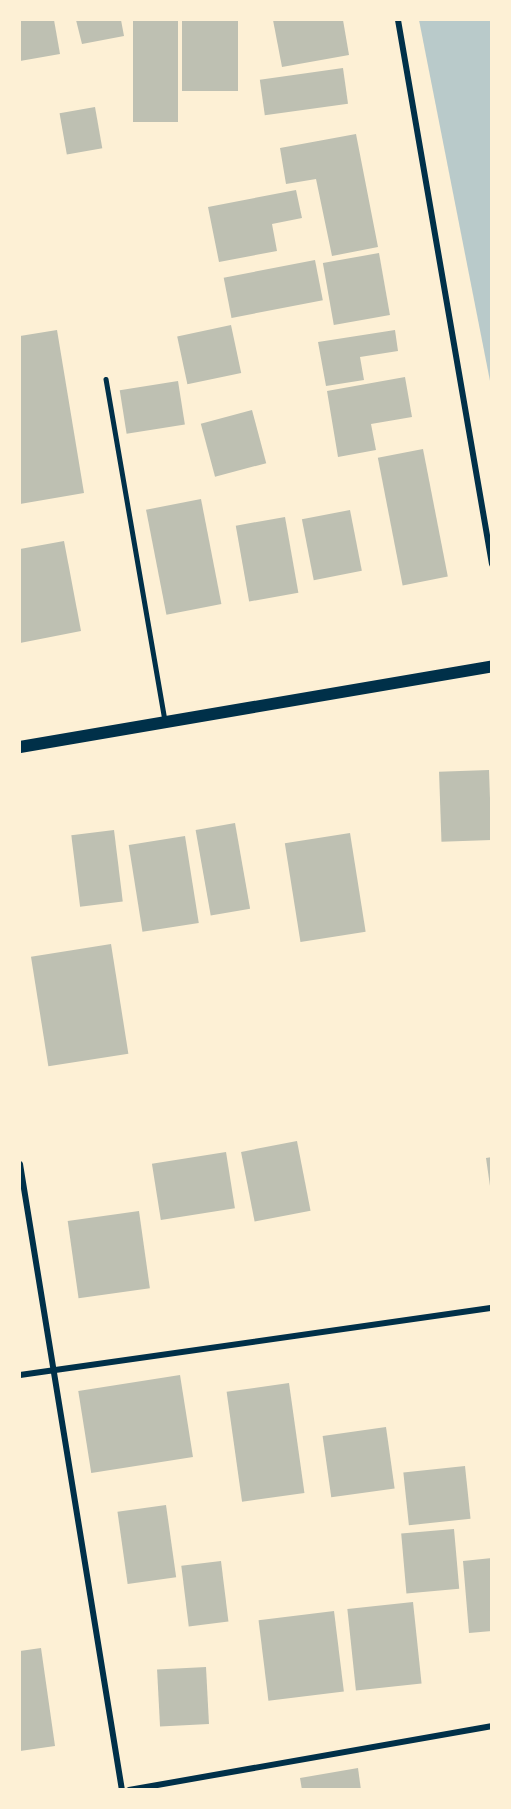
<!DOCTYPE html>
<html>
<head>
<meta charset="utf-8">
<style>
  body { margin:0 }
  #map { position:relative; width:511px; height:1809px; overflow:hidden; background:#fdf0d5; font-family:Overpass,sans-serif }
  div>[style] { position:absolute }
  .green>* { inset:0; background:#b9caca }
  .building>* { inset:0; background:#bec0b2; transform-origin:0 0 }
  .service>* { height:4.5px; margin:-2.25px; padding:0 2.25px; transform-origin:2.25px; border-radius:2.25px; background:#003049 }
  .minor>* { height:6px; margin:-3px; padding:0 3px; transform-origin:3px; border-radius:3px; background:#003049 }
  .secondary>* { height:12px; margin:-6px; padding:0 6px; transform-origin:6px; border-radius:6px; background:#003049 }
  span { translate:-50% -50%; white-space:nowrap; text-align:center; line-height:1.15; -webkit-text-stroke:5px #fdf0d5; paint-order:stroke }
  .frame { position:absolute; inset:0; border:21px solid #fdf0d5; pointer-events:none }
</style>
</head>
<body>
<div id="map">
  <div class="green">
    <div style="clip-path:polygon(419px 20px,491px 20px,491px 386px)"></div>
  </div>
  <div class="building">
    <div style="clip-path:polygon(20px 20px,54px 20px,60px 54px,20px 61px)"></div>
    <div style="clip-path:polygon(76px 20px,121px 20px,124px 36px,82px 44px)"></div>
    <div style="left:133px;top:20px;width:45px;height:102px"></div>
    <div style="left:182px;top:20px;width:56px;height:71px"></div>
    <div style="clip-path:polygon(273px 20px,343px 20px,349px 55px,282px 67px)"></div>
    <div style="left:343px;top:68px;width:36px;height:84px;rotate:82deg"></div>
    <div style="left:95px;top:107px;width:42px;height:36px;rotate:80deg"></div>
    <div style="clip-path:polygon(356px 134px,378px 247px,332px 256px,316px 179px,286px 184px,280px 148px)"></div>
    <div style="clip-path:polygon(296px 190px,302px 218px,272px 224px,277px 251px,219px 262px,208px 207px)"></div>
    <div style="left:379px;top:253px;width:63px;height:57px;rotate:80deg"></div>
    <div style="left:315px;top:260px;width:41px;height:93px;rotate:79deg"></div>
    <div style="left:231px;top:325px;width:49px;height:55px;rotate:78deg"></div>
    <div style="clip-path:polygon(57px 330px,84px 493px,20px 504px,20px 336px)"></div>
    <div style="clip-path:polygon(395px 330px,398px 351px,360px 357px,364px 380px,326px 386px,318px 342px)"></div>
    <div style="clip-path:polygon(405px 377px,412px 417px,371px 424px,376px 450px,338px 457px,327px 391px)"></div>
    <div style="left:178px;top:381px;width:44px;height:59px;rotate:81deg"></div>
    <div style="left:252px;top:410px;width:55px;height:53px;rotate:75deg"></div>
    <div style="left:423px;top:449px;width:130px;height:46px;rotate:79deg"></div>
    <div style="left:201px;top:499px;width:107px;height:56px;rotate:79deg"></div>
    <div style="left:350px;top:510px;width:62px;height:49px;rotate:79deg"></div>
    <div style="left:285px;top:517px;width:77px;height:50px;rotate:80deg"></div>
    <div style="clip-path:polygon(64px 541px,81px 631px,20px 643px,20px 549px)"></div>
    <div style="left:489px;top:770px;width:70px;height:50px;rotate:88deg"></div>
    <div style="left:235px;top:823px;width:87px;height:40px;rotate:80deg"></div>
    <div style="left:114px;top:830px;width:72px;height:43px;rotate:83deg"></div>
    <div style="left:350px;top:833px;width:100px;height:66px;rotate:81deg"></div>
    <div style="left:185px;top:836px;width:88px;height:57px;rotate:81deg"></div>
    <div style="left:111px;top:944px;width:111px;height:81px;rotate:81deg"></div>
    <div style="left:297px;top:1141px;width:71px;height:57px;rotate:79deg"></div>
    <div style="left:226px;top:1152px;width:57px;height:75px;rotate:81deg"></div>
    <div style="clip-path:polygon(492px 1157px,492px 1186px,490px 1186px,486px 1158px)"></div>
    <div style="left:139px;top:1211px;width:78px;height:72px;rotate:82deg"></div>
    <div style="left:180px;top:1375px;width:83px;height:103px;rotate:81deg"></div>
    <div style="left:289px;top:1383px;width:111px;height:63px;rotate:82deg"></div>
    <div style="left:386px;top:1427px;width:62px;height:64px;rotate:82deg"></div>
    <div style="left:465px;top:1466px;width:53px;height:62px;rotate:84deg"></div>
    <div style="left:166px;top:1505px;width:73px;height:49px;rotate:82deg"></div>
    <div style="left:454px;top:1529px;width:60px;height:53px;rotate:85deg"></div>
    <div style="clip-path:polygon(492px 1558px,492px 1631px,469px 1633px,463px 1561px)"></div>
    <div style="left:221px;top:1561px;width:61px;height:40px;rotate:83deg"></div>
    <div style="left:413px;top:1602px;width:82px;height:66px;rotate:84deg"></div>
    <div style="left:334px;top:1611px;width:81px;height:76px;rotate:83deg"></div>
    <div style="clip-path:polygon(41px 1648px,55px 1746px,20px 1751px,20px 1651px)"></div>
    <div style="left:206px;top:1667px;width:57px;height:49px;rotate:87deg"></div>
    <div style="clip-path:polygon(358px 1768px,361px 1790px,302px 1790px,300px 1778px)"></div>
  </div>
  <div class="service">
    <div style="left:106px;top:379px;width:348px;rotate:80.2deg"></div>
  </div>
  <div class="minor">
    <div style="left:398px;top:20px;width:552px;rotate:80.2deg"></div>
    <div style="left:20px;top:1164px;width:634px;rotate:80.75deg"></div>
    <div style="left:20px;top:1375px;width:477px;rotate:-8.1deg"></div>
    <div style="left:129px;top:1790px;width:369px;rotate:-10deg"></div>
  </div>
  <div class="secondary">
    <div style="left:20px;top:747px;width:479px;rotate:-9.7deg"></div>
  </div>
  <div class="frame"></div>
</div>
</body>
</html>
